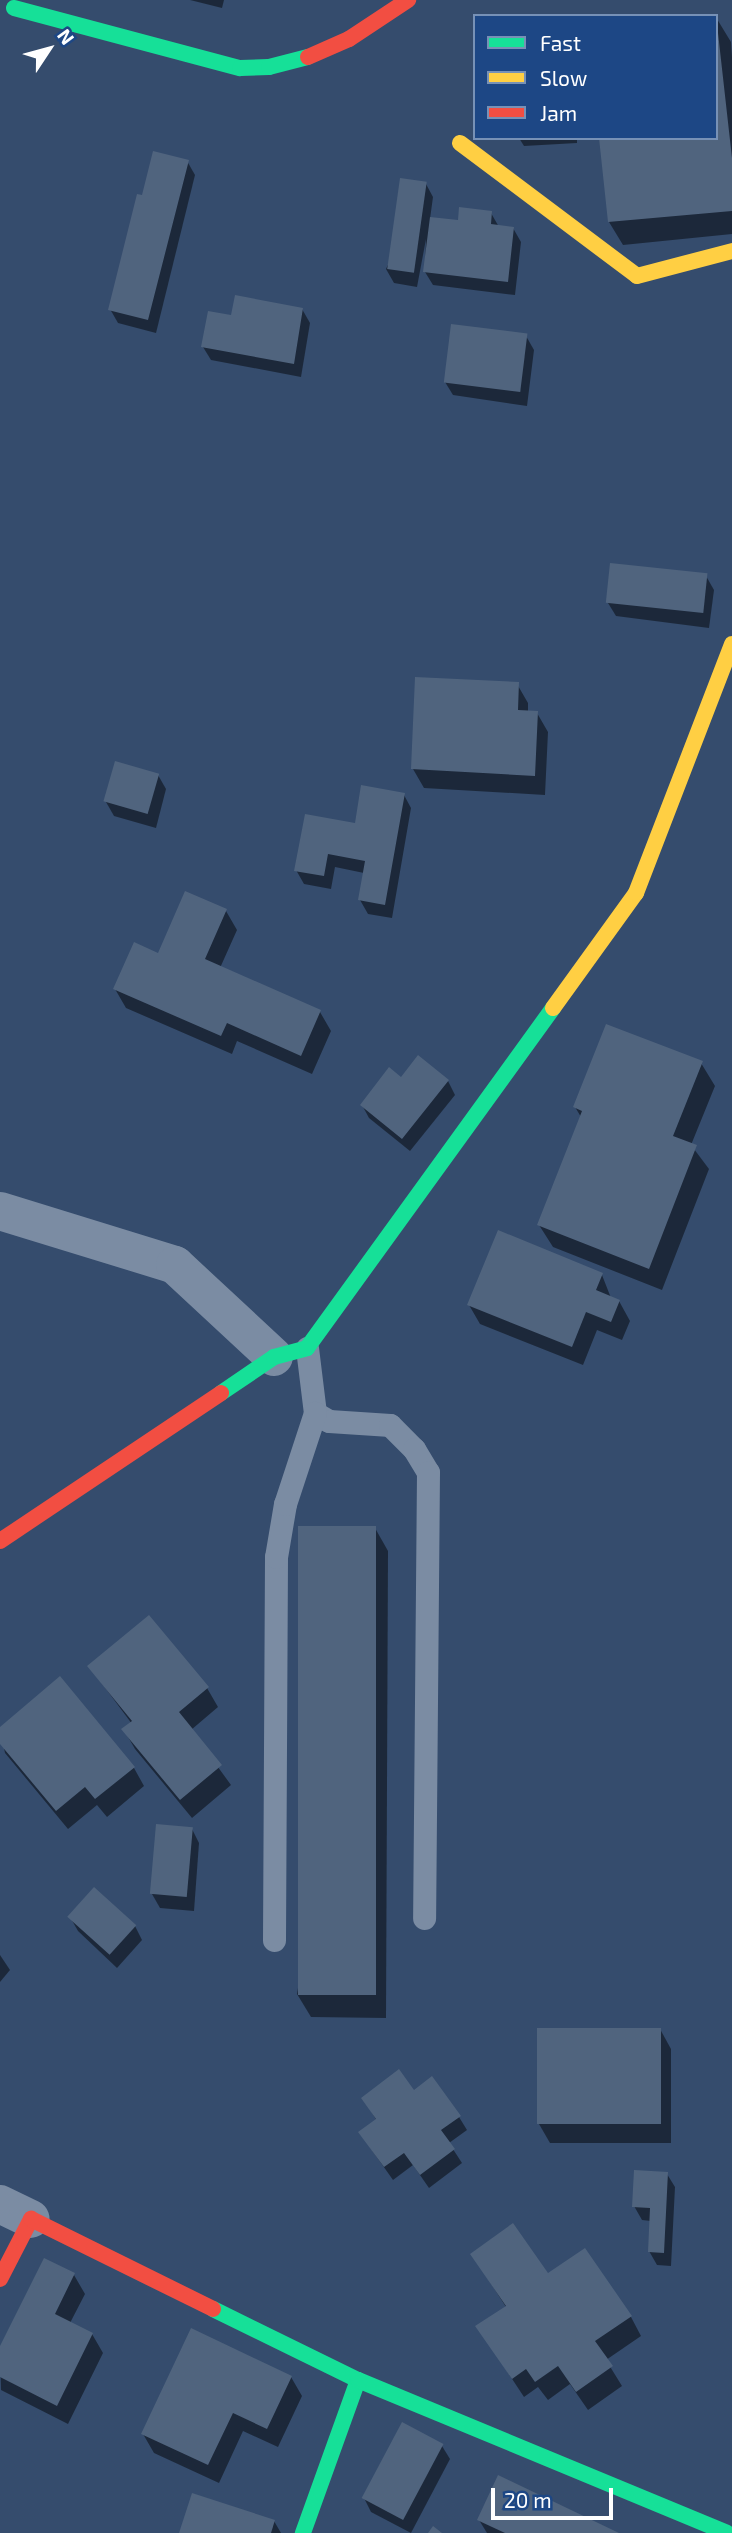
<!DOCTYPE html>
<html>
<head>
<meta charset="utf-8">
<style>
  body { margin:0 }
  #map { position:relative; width:732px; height:2533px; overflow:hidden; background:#354c6d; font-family:"Exo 2",sans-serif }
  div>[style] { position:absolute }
  .shadow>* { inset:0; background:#0007 }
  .building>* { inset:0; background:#50647e; transform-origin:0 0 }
  .lane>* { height:23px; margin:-11.5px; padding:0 11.5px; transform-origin:11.5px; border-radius:11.5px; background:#7b8ca3 }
  .street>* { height:38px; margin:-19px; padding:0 19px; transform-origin:19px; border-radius:19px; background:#7b8ca3 }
  .fast>* { height:16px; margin:-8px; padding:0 8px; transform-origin:8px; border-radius:8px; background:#16e098 }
  .slow>* { height:16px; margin:-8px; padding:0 8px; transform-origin:8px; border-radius:8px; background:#ffcf43 }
  .jam>* { height:16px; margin:-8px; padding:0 8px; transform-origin:8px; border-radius:8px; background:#f24e42 }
  span { translate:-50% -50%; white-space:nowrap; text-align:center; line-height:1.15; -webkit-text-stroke:7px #1d4785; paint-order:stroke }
  .legend { position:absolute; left:473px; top:14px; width:245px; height:126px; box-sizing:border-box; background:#1d4785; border:2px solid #7791b6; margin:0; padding:9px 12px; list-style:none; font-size:21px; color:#fff }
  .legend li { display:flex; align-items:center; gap:14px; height:35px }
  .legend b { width:35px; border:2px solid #7791b6 }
  .north { position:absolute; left:14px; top:14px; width:70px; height:70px; -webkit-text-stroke:5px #1d4785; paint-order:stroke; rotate:54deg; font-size:19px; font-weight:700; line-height:28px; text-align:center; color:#fff }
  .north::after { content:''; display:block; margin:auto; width:24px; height:32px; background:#fff; clip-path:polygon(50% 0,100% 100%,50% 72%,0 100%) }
  .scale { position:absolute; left:491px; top:2488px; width:122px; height:32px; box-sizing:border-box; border:4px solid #fff; border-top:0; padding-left:9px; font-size:21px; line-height:24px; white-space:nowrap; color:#fff; -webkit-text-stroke:5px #1d4785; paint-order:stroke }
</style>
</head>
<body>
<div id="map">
  <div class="shadow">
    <div style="clip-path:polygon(190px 0,224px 0,222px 8px)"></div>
    <div style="clip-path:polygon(717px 19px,731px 42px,732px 57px,732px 234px,623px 245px,609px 222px,716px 138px)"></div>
    <div style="clip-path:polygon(519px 138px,577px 138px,577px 143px,524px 146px)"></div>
    <div style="clip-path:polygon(187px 161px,195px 175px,156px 333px,118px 323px,110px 309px,143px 197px)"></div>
    <div style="clip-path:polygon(426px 184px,433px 197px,430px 219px,460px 222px,491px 213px,499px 227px,513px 228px,521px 242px,515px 295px,433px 285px,425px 272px,426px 239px,417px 287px,394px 283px,386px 269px)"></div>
    <div style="clip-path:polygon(302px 309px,310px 323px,301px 377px,211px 360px,203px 347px)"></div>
    <div style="clip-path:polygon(526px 336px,534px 350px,527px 406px,453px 395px,445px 382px)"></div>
    <div style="clip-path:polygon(706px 576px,714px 590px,709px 628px,616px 616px,608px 603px)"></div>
    <div style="clip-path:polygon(517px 684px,528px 703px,528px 712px,537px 713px,548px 732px,545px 795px,424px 788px,413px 769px)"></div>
    <div style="clip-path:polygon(158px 775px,166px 789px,156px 828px,114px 816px,106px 802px)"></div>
    <div style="clip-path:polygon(404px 795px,411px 808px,392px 918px,368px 914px,360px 900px,364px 873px,335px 867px,331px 889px,304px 884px,296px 870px)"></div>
    <div style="clip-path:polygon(226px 911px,237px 930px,220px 968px,320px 1012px,331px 1031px,312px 1074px,237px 1041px,232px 1054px,126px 1008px,115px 989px)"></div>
    <div style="clip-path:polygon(701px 1063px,715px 1086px,691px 1145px,709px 1169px,662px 1290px,553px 1247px,539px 1225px,581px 1117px,575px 1107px)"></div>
    <div style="clip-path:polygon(401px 1079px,448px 1081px,455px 1095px,410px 1151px,369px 1118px,362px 1105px)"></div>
    <div style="clip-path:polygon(602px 1275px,611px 1298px,619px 1301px,630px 1321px,622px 1340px,597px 1330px,583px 1365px,480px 1324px,469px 1305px)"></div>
    <div style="clip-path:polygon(375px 1528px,388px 1551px,386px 2018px,311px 2017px,297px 1994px)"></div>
    <div style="clip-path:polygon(89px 1666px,207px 1688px,218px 1707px,191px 1730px,231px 1785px,192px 1818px,135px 1749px,124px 1730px,132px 1724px)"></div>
    <div style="clip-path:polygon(0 1729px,134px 1768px,144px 1786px,107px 1817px,97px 1805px,68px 1829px,5px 1753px)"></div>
    <div style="clip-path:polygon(192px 1829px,199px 1843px,194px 1911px,160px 1908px,152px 1894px)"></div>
    <div style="clip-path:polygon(70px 1917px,135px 1926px,142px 1940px,117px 1968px,78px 1931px)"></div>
    <div style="clip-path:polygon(0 1955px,10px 1970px,0 1982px)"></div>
    <div style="clip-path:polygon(660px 2029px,671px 2049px,671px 2143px,550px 2143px,539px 2124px)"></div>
    <div style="clip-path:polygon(414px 2092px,459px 2117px,467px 2130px,449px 2143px,462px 2163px,429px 2188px,413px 2165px,393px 2180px,369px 2146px,377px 2121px,363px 2098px)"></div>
    <div style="clip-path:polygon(667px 2174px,675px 2187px,671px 2266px,657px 2265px,649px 2251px,651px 2221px,642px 2220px,634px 2206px)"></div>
    <div style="clip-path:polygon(472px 2254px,548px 2276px,631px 2317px,641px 2336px,606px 2360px,622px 2386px,588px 2410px,570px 2384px,548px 2400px,538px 2387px,524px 2397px,478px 2327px,506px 2307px)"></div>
    <div style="clip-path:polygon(74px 2275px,85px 2294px,70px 2323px,92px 2334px,103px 2353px,68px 2424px,1px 2390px,0 2350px)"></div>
    <div style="clip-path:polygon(291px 2377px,302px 2396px,278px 2447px,243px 2431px,219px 2483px,154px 2453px,143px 2434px)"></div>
    <div style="clip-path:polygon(442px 2446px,450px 2459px,411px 2533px,371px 2512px,364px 2498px)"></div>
    <div style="clip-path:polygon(479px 2520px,615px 2533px,487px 2533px)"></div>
    <div style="clip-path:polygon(274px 2521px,281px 2533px,181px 2533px)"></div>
  </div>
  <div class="building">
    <div style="clip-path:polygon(716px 15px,732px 158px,732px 211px,608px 222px,599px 138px,716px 138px)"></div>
    <div style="clip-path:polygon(153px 151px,189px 160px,148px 320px,108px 310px,137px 194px,142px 195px)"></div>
    <div style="left:400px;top:178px;width:27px;height:92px;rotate:8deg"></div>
    <div style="clip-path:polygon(459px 207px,492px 211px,491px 224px,514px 227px,508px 282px,423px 272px,430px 217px,458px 220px)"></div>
    <div style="clip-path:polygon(235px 295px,303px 308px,294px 364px,201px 347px,208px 311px,231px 315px)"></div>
    <div style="left:451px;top:324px;width:77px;height:59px;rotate:7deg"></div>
    <div style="left:610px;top:563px;width:98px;height:40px;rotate:6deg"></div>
    <div style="clip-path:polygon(415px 677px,519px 682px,518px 710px,538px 711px,535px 776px,411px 769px)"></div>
    <div style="left:115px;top:761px;width:46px;height:42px;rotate:16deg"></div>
    <div style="clip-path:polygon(361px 785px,405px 793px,385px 905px,358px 900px,365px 861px,328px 854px,324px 876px,294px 871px,305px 814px,355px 823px)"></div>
    <div style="clip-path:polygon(185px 891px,227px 909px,205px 959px,321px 1010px,301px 1056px,227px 1023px,221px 1036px,113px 989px,134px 942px,158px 953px)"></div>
    <div style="clip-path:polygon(606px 1024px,703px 1061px,673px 1136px,697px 1145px,649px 1269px,537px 1225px,582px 1111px,573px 1107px)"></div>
    <div style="clip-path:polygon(418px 1055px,449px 1080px,402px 1139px,360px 1105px,389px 1067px,401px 1077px)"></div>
    <div style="clip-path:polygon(498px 1230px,603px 1273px,596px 1290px,620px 1300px,611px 1322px,586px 1312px,572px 1347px,467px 1305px)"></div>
    <div style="left:298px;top:1526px;width:78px;height:469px"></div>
    <div style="clip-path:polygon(149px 1615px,209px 1687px,179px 1712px,222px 1765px,180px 1800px,121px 1729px,132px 1721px,87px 1666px)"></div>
    <div style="clip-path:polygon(60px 1676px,135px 1767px,95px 1799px,85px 1787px,56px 1811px,0 1744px,0 1727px)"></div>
    <div style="left:156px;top:1824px;width:37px;height:70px;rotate:5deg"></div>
    <div style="left:94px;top:1887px;width:57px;height:40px;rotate:42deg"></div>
    <div style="left:537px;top:2028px;width:124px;height:96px"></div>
    <div style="clip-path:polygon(399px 2069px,414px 2090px,432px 2076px,461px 2116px,441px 2130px,455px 2149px,420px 2175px,404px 2153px,384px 2167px,358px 2132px,376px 2119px,361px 2098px)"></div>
    <div style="clip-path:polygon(634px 2170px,668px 2172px,664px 2253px,648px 2252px,650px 2208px,632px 2207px)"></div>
    <div style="clip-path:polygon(513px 2223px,548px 2273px,585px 2248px,632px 2316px,595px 2341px,613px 2366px,576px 2392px,558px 2366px,535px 2382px,526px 2369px,512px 2379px,475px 2326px,506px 2306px,470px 2254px)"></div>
    <div style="clip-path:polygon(44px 2258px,75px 2273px,55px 2314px,93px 2333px,57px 2406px,0 2377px,0 2346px)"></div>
    <div style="clip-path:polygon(191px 2328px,292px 2376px,267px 2429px,233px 2413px,208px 2465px,141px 2434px)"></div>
    <div style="left:402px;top:2422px;width:47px;height:86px;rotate:28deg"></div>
    <div style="clip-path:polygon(498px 2475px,619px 2533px,505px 2533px,477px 2520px)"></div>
    <div style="clip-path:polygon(192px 2493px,275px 2520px,271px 2533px,179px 2533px)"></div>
    <div style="clip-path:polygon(433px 2526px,442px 2533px,428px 2533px)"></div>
  </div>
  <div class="lane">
    <div style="left:307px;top:1348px;width:65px;rotate:83deg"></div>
    <div style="left:315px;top:1413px;width:16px;rotate:30deg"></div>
    <div style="left:329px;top:1421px;width:61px;rotate:3.8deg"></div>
    <div style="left:390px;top:1425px;width:34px;rotate:45deg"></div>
    <div style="left:414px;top:1449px;width:27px;rotate:59deg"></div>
    <div style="left:428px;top:1472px;width:446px;rotate:90.5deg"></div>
    <div style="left:274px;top:1940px;width:383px;rotate:-89.7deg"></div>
    <div style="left:276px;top:1557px;width:54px;rotate:-80.4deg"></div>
    <div style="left:285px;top:1504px;width:96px;rotate:-71.8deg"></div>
  </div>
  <div class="street">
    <div style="left:0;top:1211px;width:183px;rotate:17.1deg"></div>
    <div style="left:175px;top:1265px;width:135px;rotate:42.9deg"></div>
    <div style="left:0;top:2204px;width:34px;rotate:26deg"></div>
  </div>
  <div class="fast">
    <div style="left:14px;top:8px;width:234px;rotate:14.9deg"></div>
    <div style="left:240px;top:68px;width:29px;rotate:-2deg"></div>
    <div style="left:269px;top:67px;width:40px;rotate:-14.4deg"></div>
    <div style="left:221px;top:1393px;width:64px;rotate:-34.2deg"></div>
    <div style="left:274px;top:1357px;width:34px;rotate:-15deg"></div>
    <div style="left:307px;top:1348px;width:420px;rotate:-54.1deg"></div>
    <div style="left:213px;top:2309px;width:161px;rotate:26.1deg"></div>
    <div style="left:358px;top:2380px;width:163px;rotate:109.8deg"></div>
    <div style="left:358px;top:2380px;width:399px;rotate:22.5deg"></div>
  </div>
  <div class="slow">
    <div style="left:460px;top:143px;width:221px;rotate:36.9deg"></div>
    <div style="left:637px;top:276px;width:98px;rotate:-14.7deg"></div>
    <div style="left:553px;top:1008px;width:142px;rotate:-54.2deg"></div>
    <div style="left:636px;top:893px;width:267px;rotate:-68.9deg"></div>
  </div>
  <div class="jam">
    <div style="left:308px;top:57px;width:45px;rotate:-23.7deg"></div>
    <div style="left:349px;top:39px;width:71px;rotate:-33.5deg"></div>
    <div style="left:0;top:1541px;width:266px;rotate:-33.8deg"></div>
    <div style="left:0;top:2279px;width:68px;rotate:-62.7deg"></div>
    <div style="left:31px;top:2219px;width:203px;rotate:26.3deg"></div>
  </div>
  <ul class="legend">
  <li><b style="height:9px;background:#16e098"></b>Fast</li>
  <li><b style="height:9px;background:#ffcf43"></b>Slow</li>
  <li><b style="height:9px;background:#f24e42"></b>Jam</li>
  </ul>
  <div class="north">N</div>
  <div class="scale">20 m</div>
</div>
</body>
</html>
